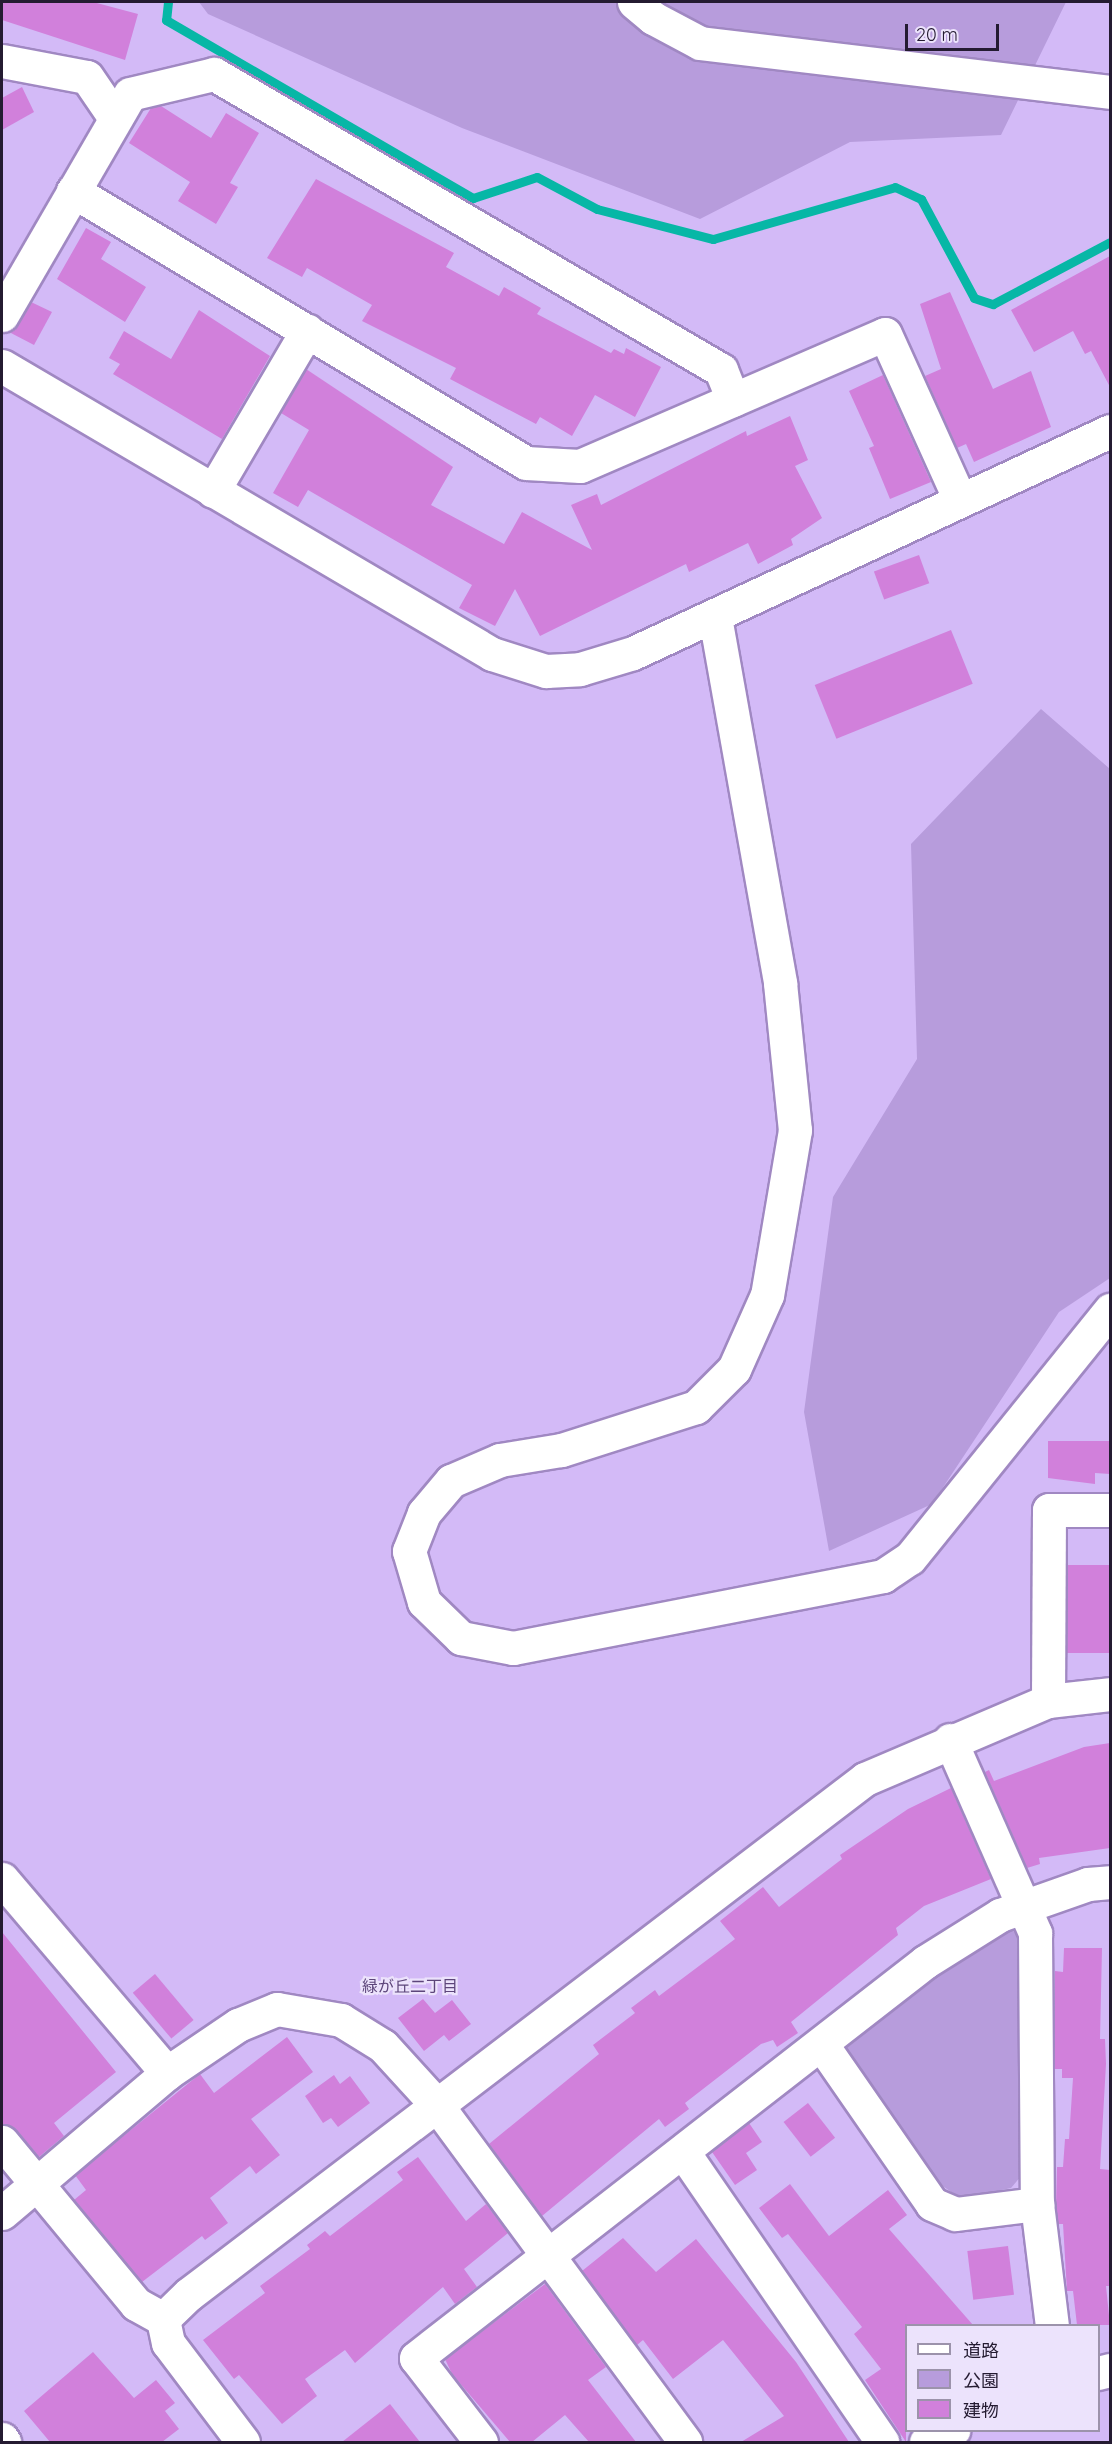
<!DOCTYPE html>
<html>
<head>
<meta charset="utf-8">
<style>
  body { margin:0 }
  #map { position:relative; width:1112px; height:2444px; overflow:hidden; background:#d3baf7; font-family:Quicksand,"Noto Sans JP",sans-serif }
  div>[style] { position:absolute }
  .green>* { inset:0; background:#b79cdc }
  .stream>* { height:9px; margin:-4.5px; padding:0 4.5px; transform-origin:4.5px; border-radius:4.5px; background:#07b7a6 }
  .building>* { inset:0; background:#d180db; transform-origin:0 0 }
  .roads { filter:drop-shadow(2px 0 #a088c2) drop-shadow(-2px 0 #a088c2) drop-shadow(0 2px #a088c2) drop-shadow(0 -2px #a088c2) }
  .minor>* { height:33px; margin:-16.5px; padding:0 16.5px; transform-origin:16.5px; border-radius:16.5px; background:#fff }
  span { translate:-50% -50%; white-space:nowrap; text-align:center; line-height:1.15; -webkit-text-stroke:4.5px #ece3fc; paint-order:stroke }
  .neighbourhood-label { font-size:16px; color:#5d467b }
  .frame { position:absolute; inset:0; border:3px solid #241b31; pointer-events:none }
  .legend { position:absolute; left:905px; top:2324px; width:195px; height:108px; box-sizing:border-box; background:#ece3fc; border:2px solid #9c93ab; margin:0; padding:8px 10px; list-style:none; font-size:18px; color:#241b31 }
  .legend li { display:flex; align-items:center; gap:12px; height:30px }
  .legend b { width:30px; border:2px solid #9c93ab }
  .scale { position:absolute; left:905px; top:24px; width:94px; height:27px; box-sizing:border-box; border:3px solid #241b31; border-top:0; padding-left:8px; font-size:18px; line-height:21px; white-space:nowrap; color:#241b31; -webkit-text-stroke:4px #ece3fc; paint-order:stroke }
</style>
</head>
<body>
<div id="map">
  <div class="green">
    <div style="clip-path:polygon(199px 2px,1066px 2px,1001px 135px,850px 142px,700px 219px,462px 128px,208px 14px)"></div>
    <div style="clip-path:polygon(1041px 709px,1110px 769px,1110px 1278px,1059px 1312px,932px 1504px,829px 1551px,804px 1412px,833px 1197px,917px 1059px,911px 844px)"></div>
    <div style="clip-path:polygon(1008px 1927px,1022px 1938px,1022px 2175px,1011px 2188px,961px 2199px,940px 2184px,843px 2060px,843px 2044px,942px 1965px)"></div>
  </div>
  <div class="stream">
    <div style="left:168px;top:2px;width:18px;rotate:96deg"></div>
    <div style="left:166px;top:20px;width:355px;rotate:30.1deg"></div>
    <div style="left:473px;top:198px;width:67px;rotate:-18.2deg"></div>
    <div style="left:537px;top:177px;width:68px;rotate:28.1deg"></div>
    <div style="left:597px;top:209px;width:120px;rotate:14.5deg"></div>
    <div style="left:713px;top:239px;width:189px;rotate:-15.9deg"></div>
    <div style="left:895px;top:187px;width:29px;rotate:25deg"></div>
    <div style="left:921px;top:199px;width:112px;rotate:61.8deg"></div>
    <div style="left:974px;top:298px;width:20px;rotate:18deg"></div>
    <div style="left:993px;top:304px;width:132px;rotate:-27.9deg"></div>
  </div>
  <div class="building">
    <div style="clip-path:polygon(2px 2px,93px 2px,138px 14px,125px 60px,2px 20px)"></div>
    <div style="clip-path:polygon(22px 87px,34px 112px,2px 130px,2px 98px)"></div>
    <div style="clip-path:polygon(161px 106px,211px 138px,226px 113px,259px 133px,230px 183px,238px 187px,216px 224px,178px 201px,190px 182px,129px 143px,151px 108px)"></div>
    <div style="clip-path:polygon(316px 179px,454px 253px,446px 267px,499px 296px,504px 287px,541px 308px,537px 314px,611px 353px,614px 349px,624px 354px,626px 348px,661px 367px,635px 417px,595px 395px,572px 436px,540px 417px,536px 424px,450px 379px,456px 368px,362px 321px,372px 305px,307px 268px,302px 277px,267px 258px)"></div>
    <div style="clip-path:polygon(86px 228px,111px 242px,101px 259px,146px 287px,125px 322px,57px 279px)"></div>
    <div style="clip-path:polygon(1110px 256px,1110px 387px,1091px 351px,1085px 354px,1073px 331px,1034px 352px,1011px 310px)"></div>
    <div style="clip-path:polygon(950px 292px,993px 389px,1031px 371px,1051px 427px,974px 462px,966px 444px,957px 448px,925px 376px,941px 369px,920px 304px)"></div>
    <div style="clip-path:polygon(31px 302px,52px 312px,34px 345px,9px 332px)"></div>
    <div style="clip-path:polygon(199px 310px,270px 356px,222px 439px,113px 374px,120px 364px,109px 358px,124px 331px,171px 359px)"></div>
    <div style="clip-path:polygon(306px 369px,453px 467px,431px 505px,504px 544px,522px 512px,592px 550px,571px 505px,597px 494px,601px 505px,746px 431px,747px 436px,790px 416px,808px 460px,795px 466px,822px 518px,791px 539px,793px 545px,758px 564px,748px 543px,689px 572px,686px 564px,540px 636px,515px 589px,495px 626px,459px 608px,472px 585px,308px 490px,298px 507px,273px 493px,309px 430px,281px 413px)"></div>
    <div style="clip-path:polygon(883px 375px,931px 482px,890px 499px,869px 448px,874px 446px,849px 391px)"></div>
    <div style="left:919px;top:555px;width:30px;height:48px;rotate:70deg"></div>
    <div style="left:951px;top:630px;width:58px;height:147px;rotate:68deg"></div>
    <div style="clip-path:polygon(1048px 1441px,1110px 1441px,1110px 1474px,1095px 1473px,1095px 1484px,1048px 1478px)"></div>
    <div style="left:1067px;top:1565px;width:43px;height:88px"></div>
    <div style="clip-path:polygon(1110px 1743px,1110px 1848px,1039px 1858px,1040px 1864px,1027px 1868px,985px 1772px,989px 1770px,994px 1781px,1084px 1747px)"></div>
    <div style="clip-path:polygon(951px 1788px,991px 1879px,924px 1906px,896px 1928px,898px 1935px,791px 2022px,798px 2033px,777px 2047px,773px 2040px,761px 2044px,685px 2103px,689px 2109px,665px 2127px,659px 2119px,542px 2216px,489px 2144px,599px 2054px,593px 2045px,635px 2013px,631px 2008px,655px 1990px,659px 1996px,735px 1939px,720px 1921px,763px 1887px,779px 1907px,842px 1859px,840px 1855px,908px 1809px)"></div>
    <div style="clip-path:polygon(2px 1932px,116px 2072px,54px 2123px,64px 2136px,39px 2157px,16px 2130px,2px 2124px)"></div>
    <div style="clip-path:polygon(1064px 1948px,1102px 1948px,1100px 2039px,1105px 2039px,1106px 2064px,1100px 2169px,1110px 2170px,1110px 2286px,1106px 2286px,1110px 2325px,1077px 2325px,1073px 2291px,1067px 2291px,1063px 2224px,1058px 2224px,1056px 2203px,1057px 2167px,1063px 2167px,1065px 2139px,1069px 2139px,1073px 2078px,1062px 2078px,1062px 2069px,1055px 2069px,1055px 1971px,1063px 1972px)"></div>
    <div style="left:155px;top:1974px;width:60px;height:29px;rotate:50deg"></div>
    <div style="clip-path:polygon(423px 1999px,435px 2013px,452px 2000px,471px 2024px,449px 2041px,444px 2035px,424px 2051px,398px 2018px)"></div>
    <div style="clip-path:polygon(287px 2037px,313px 2072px,251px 2119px,280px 2155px,256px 2174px,250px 2166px,210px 2198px,228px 2223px,205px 2240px,202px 2236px,142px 2282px,74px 2200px,86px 2190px,75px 2175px,200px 2074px,214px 2093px)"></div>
    <div style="clip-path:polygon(334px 2075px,340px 2084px,350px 2076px,370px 2103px,338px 2127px,331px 2118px,323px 2123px,305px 2096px)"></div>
    <div style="left:808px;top:2103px;width:44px;height:31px;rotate:52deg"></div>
    <div style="clip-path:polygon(749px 2123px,762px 2142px,746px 2153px,757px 2170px,735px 2185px,712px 2152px)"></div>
    <div style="clip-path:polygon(418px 2157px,466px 2221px,486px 2204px,508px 2233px,464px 2269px,477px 2287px,455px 2304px,443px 2287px,355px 2363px,345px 2350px,305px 2379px,317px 2396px,282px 2424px,239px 2375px,234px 2379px,203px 2340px,265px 2293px,260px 2286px,310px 2249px,307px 2245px,325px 2231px,330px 2236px,403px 2180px,397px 2172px)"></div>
    <div style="clip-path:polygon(790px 2184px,829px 2236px,888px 2190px,907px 2215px,889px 2229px,973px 2325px,906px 2325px,906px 2442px,865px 2380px,881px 2369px,854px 2334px,862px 2327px,788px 2234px,782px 2238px,759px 2208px)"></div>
    <div style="clip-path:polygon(623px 2238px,656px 2272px,696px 2239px,796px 2362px,849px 2442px,741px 2442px,784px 2416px,723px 2340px,673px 2379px,643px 2340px,637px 2345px,582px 2271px)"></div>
    <div style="left:1008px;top:2246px;width:49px;height:41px;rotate:83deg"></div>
    <div style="clip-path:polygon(545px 2284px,606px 2367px,588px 2380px,636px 2442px,589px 2442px,565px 2415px,532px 2442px,510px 2442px,452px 2374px,445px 2359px)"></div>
    <div style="clip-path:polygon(93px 2352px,134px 2398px,156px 2380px,175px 2403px,165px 2411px,179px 2429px,162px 2442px,50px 2442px,24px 2411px)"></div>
    <div style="clip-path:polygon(390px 2404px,420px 2442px,342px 2442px)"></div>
  </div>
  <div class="roads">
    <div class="minor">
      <div style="left:634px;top:2px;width:25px;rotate:40deg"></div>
      <div style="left:653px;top:18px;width:53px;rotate:28deg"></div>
      <div style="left:700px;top:43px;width:413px;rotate:6.8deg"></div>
      <div style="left:2px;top:61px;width:86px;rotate:10.7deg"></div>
      <div style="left:87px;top:77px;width:50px;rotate:55.7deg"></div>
      <div style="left:73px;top:191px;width:528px;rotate:30.98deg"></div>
      <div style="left:526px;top:463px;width:54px;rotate:3.2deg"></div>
      <div style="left:580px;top:466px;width:332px;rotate:-23.4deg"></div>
      <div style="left:885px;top:334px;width:180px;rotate:65.7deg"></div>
      <div style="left:2px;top:315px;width:255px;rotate:-59.9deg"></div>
      <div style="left:130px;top:94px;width:86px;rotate:-13.4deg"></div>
      <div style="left:214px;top:74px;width:587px;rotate:30.28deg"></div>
      <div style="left:721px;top:370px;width:32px;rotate:68deg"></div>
      <div style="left:2px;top:366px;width:568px;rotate:30.45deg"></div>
      <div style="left:492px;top:654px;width:57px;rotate:17.5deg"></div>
      <div style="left:546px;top:671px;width:34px;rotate:-3deg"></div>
      <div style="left:580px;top:669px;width:55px;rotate:-16.8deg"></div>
      <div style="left:633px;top:653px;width:526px;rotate:-24.96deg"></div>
      <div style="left:213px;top:491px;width:186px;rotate:-59.6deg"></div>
      <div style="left:715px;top:617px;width:372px;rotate:79.9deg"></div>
      <div style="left:780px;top:983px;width:148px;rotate:84.2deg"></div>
      <div style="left:795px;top:1130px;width:167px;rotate:99.6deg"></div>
      <div style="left:767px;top:1295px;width:81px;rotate:114deg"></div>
      <div style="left:734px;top:1369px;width:54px;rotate:135deg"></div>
      <div style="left:696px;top:1407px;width:142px;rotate:162.3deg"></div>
      <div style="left:561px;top:1450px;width:62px;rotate:170.7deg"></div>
      <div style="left:500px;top:1460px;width:53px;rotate:156.8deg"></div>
      <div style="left:451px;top:1481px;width:42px;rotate:130.2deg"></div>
      <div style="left:424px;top:1513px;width:41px;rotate:111.5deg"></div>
      <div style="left:409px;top:1551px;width:53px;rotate:73.6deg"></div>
      <div style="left:424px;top:1602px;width:52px;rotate:44.2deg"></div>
      <div style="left:461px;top:1638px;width:53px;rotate:10.9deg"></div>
      <div style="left:513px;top:1648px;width:377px;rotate:-11deg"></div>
      <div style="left:883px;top:1576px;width:32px;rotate:-34deg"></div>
      <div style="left:910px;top:1558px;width:319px;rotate:-51.1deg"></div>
      <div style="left:1048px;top:1701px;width:191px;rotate:-89.7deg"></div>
      <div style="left:1049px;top:1510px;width:61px"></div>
      <div style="left:950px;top:1740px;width:211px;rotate:66.2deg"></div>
      <div style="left:1035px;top:1933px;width:271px;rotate:89.6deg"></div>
      <div style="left:1037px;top:2204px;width:123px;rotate:83deg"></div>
      <div style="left:2px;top:1879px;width:255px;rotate:49.6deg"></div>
      <div style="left:822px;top:2045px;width:193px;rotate:55.3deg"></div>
      <div style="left:932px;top:2204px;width:25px;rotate:23deg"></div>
      <div style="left:955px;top:2214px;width:83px;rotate:-7deg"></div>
      <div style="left:2px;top:2142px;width:210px;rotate:50.4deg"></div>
      <div style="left:136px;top:2304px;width:31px;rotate:29deg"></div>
      <div style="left:683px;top:2152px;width:352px;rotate:55.5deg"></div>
      <div style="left:2px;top:2213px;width:216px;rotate:-40.3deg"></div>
      <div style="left:167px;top:2073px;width:86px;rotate:-34.1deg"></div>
      <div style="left:238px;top:2025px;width:42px;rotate:-22.3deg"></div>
      <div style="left:277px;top:2009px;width:65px;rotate:9.8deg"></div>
      <div style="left:341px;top:2020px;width:49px;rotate:31.8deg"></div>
      <div style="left:383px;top:2046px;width:79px;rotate:47.6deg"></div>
      <div style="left:436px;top:2104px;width:420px;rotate:53.6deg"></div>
      <div style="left:1098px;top:2373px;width:12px;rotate:-14deg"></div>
      <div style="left:2px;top:2439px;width:4px;rotate:56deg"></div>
      <div style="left:243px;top:2442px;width:124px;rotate:-127.1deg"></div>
      <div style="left:168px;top:2343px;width:25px;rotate:-102deg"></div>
      <div style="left:163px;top:2319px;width:36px;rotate:-44deg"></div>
      <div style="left:189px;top:2294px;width:850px;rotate:-37.3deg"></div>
      <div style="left:865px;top:1779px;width:199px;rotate:-23.1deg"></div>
      <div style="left:1048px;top:1701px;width:62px;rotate:-6.4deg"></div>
      <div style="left:481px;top:2442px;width:106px;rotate:-127.7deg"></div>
      <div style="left:416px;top:2358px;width:645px;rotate:-37.88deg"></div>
      <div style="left:925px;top:1962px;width:89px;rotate:-32.1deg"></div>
      <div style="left:1000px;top:1915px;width:93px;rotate:-19.4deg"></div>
      <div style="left:1088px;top:1884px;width:22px;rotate:-5deg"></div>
      <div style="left:926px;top:2442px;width:30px;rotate:-24deg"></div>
    </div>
  </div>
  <div class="neighbourhood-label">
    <span style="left:410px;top:1986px">緑が丘二丁目</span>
  </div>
  <div class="frame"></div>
  <ul class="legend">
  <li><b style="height:8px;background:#fff"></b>道路</li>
  <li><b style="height:16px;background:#b79cdc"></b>公園</li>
  <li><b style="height:16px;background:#d180db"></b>建物</li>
  </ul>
  <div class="scale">20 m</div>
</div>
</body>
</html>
